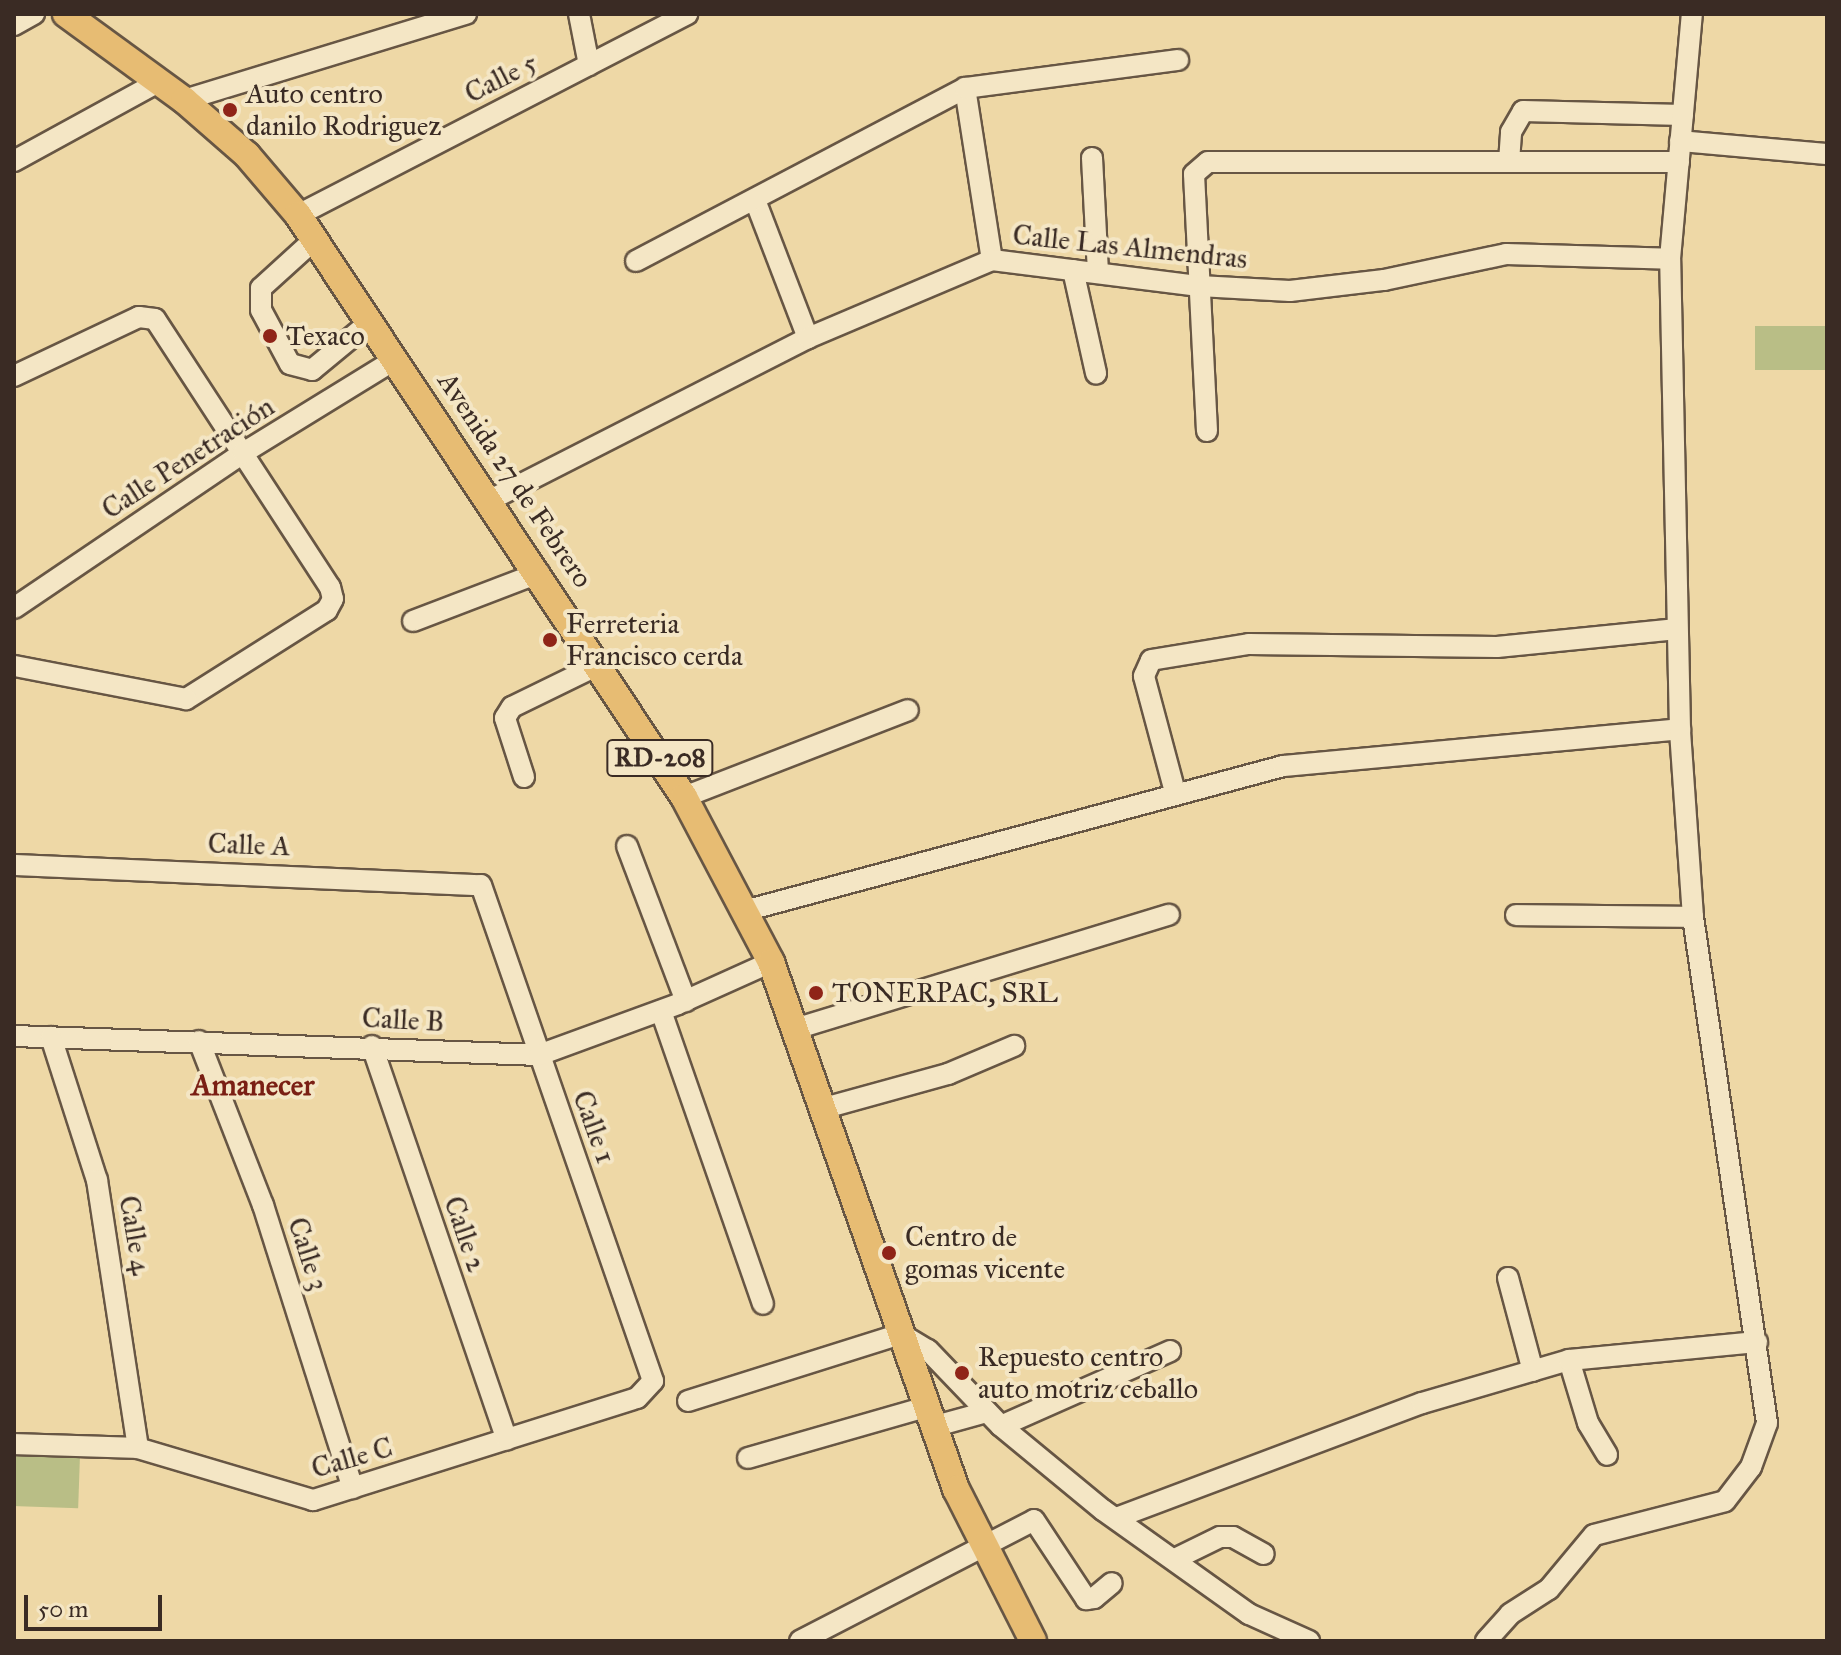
<!DOCTYPE html>
<html>
<head>
<meta charset="utf-8">
<style>
  body { margin:0 }
  #map { position:relative; width:1841px; height:1655px; overflow:hidden; background:#eed8a6; font-family:"IM FELL Great Primer",serif }
  div>[style] { position:absolute }
  .green>* { inset:0; background:#b9be86; transform-origin:0 0 }
  .roads { filter:drop-shadow(2px 0 #675644) drop-shadow(-2px 0 #675644) drop-shadow(0 2px #675644) drop-shadow(0 -2px #675644) }
  .minor>* { height:20px; margin:-10px; padding:0 10px; transform-origin:10px; border-radius:10px; background:#f4e6c5 }
  .major>* { height:26px; margin:-13px; padding:0 13px; transform-origin:13px; border-radius:13px; background:#e7bc73 }
  .dots>* { width:22px; height:22px; translate:-50% -50%; box-sizing:border-box; border:4px solid #f4e6c5; border-radius:50% }
  span { translate:-50% -50%; white-space:nowrap; text-align:center; line-height:1.15; -webkit-text-stroke:8px #f4e6c5; paint-order:stroke }
  .shield-label span { padding:2px 6px; background:#f4e6c5; border:2px solid; border-radius:6px; -webkit-text-stroke-width:0 }
  .shield-label { font-size:26px; color:#3a2b24; font-weight:700 }
  .street-label { font-size:28px; color:#3a2b24 }
  .poi-label { font-size:28px; color:#3a2b24 }
  .left { translate:0 -50%; text-align:left }
  .neighbourhood-label { font-size:30px; color:#7a1f14; font-weight:700 }
  .frame { position:absolute; inset:0; border:16px solid #3a2b24; pointer-events:none }
  .scale { position:absolute; left:24px; top:1595px; width:138px; height:36px; box-sizing:border-box; border:4px solid #3a2b24; border-top:0; padding-left:10px; font-size:24px; line-height:28px; white-space:nowrap; color:#3a2b24; -webkit-text-stroke:6px #f4e6c5; paint-order:stroke }
</style>
</head>
<body>
<div id="map">
  <div class="green">
    <div style="left:1827px;top:326px;width:44px;height:72px;rotate:90deg"></div>
    <div style="left:14px;top:1454px;width:66px;height:52px;rotate:2deg"></div>
  </div>
  <div class="roads">
    <div class="minor">
      <div style="left:579px;top:14px;width:52px;rotate:78.9deg"></div>
      <div style="left:14px;top:25px;width:23px;rotate:-29deg"></div>
      <div style="left:965px;top:88px;width:174px;rotate:81.1deg"></div>
      <div style="left:184px;top:100px;width:295px;rotate:-17deg"></div>
      <div style="left:1680px;top:141px;width:148px;rotate:5.1deg"></div>
      <div style="left:1092px;top:158px;width:115px;rotate:87deg"></div>
      <div style="left:14px;top:161px;width:164px;rotate:-28.7deg"></div>
      <div style="left:1509px;top:162px;width:30px;rotate:-86deg"></div>
      <div style="left:1511px;top:132px;width:24px;rotate:-60deg"></div>
      <div style="left:1523px;top:111px;width:160px;rotate:1.4deg"></div>
      <div style="left:755px;top:200px;width:148px;rotate:69deg"></div>
      <div style="left:298px;top:215px;width:438px;rotate:-27.3deg"></div>
      <div style="left:315px;top:239px;width:73px;rotate:137.8deg"></div>
      <div style="left:261px;top:288px;width:22px;rotate:90deg"></div>
      <div style="left:261px;top:310px;width:61px;rotate:61.8deg"></div>
      <div style="left:290px;top:364px;width:23px;rotate:15deg"></div>
      <div style="left:312px;top:370px;width:75px;rotate:-39.6deg"></div>
      <div style="left:636px;top:261px;width:372px;rotate:-27.7deg"></div>
      <div style="left:965px;top:88px;width:215px;rotate:-7.5deg"></div>
      <div style="left:1073px;top:270px;width:106px;rotate:77.4deg"></div>
      <div style="left:14px;top:376px;width:138px;rotate:-25.3deg"></div>
      <div style="left:139px;top:317px;width:16px;rotate:7deg"></div>
      <div style="left:155px;top:319px;width:320px;rotate:56.9deg"></div>
      <div style="left:330px;top:587px;width:12px;rotate:76deg"></div>
      <div style="left:333px;top:599px;width:13px;rotate:119deg"></div>
      <div style="left:327px;top:610px;width:167px;rotate:147.7deg"></div>
      <div style="left:186px;top:699px;width:175px;rotate:-169.1deg"></div>
      <div style="left:1207px;top:431px;width:257px;rotate:-92.9deg"></div>
      <div style="left:1194px;top:174px;width:18px;rotate:-41deg"></div>
      <div style="left:1208px;top:162px;width:471px"></div>
      <div style="left:490px;top:500px;width:357px;rotate:-27deg"></div>
      <div style="left:808px;top:338px;width:200px;rotate:-23deg"></div>
      <div style="left:992px;top:260px;width:209px;rotate:7.2deg"></div>
      <div style="left:1199px;top:286px;width:91px;rotate:3.1deg"></div>
      <div style="left:1290px;top:291px;width:95px;rotate:-6.7deg"></div>
      <div style="left:1384px;top:280px;width:125px;rotate:-12deg"></div>
      <div style="left:1506px;top:254px;width:164px;rotate:1.7deg"></div>
      <div style="left:14px;top:608px;width:277px;rotate:-34.1deg"></div>
      <div style="left:243px;top:453px;width:180px;rotate:-31.6deg"></div>
      <div style="left:413px;top:621px;width:135px;rotate:-20.9deg"></div>
      <div style="left:524px;top:777px;width:62px;rotate:-107.9deg"></div>
      <div style="left:505px;top:718px;width:13px;rotate:-58deg"></div>
      <div style="left:512px;top:707px;width:98px;rotate:-26deg"></div>
      <div style="left:1175px;top:792px;width:120px;rotate:-105deg"></div>
      <div style="left:1144px;top:676px;width:17px;rotate:-66deg"></div>
      <div style="left:1151px;top:660px;width:99px;rotate:-9.3deg"></div>
      <div style="left:1249px;top:644px;width:248px;rotate:0.7deg"></div>
      <div style="left:1497px;top:647px;width:181px;rotate:-5.7deg"></div>
      <div style="left:684px;top:797px;width:240px;rotate:-21.2deg"></div>
      <div style="left:627px;top:846px;width:166px;rotate:69.2deg"></div>
      <div style="left:14px;top:865px;width:467px;rotate:2.5deg"></div>
      <div style="left:481px;top:885px;width:525px;rotate:70.87deg"></div>
      <div style="left:653px;top:1381px;width:23px;rotate:133deg"></div>
      <div style="left:637px;top:1398px;width:340px;rotate:162.5deg"></div>
      <div style="left:313px;top:1500px;width:183px;rotate:-163.5deg"></div>
      <div style="left:138px;top:1448px;width:124px;rotate:-178.2deg"></div>
      <div style="left:748px;top:910px;width:554px;rotate:-15.06deg"></div>
      <div style="left:1283px;top:766px;width:399px;rotate:-5.3deg"></div>
      <div style="left:1516px;top:915px;width:177px;rotate:0.6deg"></div>
      <div style="left:661px;top:1011px;width:310px;rotate:70.8deg"></div>
      <div style="left:795px;top:1029px;width:391px;rotate:-17deg"></div>
      <div style="left:14px;top:1036px;width:525px;rotate:2.07deg"></div>
      <div style="left:539px;top:1055px;width:148px;rotate:-20.1deg"></div>
      <div style="left:678px;top:1004px;width:102px;rotate:-24.3deg"></div>
      <div style="left:51px;top:1037px;width:150px;rotate:72.2deg"></div>
      <div style="left:97px;top:1180px;width:271px;rotate:81.3deg"></div>
      <div style="left:199px;top:1041px;width:176px;rotate:68.7deg"></div>
      <div style="left:263px;top:1205px;width:297px;rotate:72.4deg"></div>
      <div style="left:372px;top:1046px;width:416px;rotate:71.1deg"></div>
      <div style="left:821px;top:1109px;width:132px;rotate:-15.4deg"></div>
      <div style="left:948px;top:1074px;width:72px;rotate:-23deg"></div>
      <div style="left:1508px;top:1278px;width:96px;rotate:75deg"></div>
      <div style="left:1569px;top:1360px;width:66px;rotate:73.2deg"></div>
      <div style="left:1588px;top:1423px;width:37px;rotate:59deg"></div>
      <div style="left:688px;top:1401px;width:223px;rotate:-17.5deg"></div>
      <div style="left:901px;top:1334px;width:31px;rotate:31deg"></div>
      <div style="left:928px;top:1350px;width:105px;rotate:46.2deg"></div>
      <div style="left:1001px;top:1426px;width:132px;rotate:39.5deg"></div>
      <div style="left:1103px;top:1510px;width:179px;rotate:35.5deg"></div>
      <div style="left:1249px;top:1614px;width:66px;rotate:24.2deg"></div>
      <div style="left:1001px;top:1426px;width:185px;rotate:-23.9deg"></div>
      <div style="left:932px;top:1427px;width:57px;rotate:-15.3deg"></div>
      <div style="left:748px;top:1458px;width:185px;rotate:-16deg"></div>
      <div style="left:1116px;top:1518px;width:327px;rotate:-20.6deg"></div>
      <div style="left:1422px;top:1403px;width:153px;rotate:-16.3deg"></div>
      <div style="left:1569px;top:1360px;width:189px;rotate:-5.5deg"></div>
      <div style="left:1175px;top:1559px;width:50px;rotate:-26.1deg"></div>
      <div style="left:1220px;top:1537px;width:13px"></div>
      <div style="left:1233px;top:1537px;width:35px;rotate:29deg"></div>
      <div style="left:800px;top:1641px;width:263px;rotate:-27.3deg"></div>
      <div style="left:1034px;top:1520px;width:95px;rotate:56.6deg"></div>
      <div style="left:1086px;top:1599px;width:8px;rotate:-7deg"></div>
      <div style="left:1094px;top:1598px;width:23px;rotate:-40deg"></div>
      <div style="left:1486px;top:1641px;width:36px;rotate:-48deg"></div>
      <div style="left:1510px;top:1614px;width:46px;rotate:-32.7deg"></div>
      <div style="left:1549px;top:1589px;width:70px;rotate:-50.2deg"></div>
      <div style="left:1594px;top:1535px;width:135px;rotate:-14.5deg"></div>
      <div style="left:1725px;top:1501px;width:43px;rotate:-52.6deg"></div>
      <div style="left:1751px;top:1467px;width:47px;rotate:-70deg"></div>
      <div style="left:1767px;top:1423px;width:511px;rotate:-98.32deg"></div>
      <div style="left:1693px;top:917px;width:188px;rotate:-94deg"></div>
      <div style="left:1680px;top:729px;width:470px;rotate:-91.2deg"></div>
      <div style="left:1670px;top:259px;width:246px;rotate:-84.9deg"></div>
    </div>
    <div class="major">
      <div style="left:66px;top:14px;width:146px;rotate:36.1deg"></div>
      <div style="left:184px;top:100px;width:84px;rotate:41.1deg"></div>
      <div style="left:247px;top:155px;width:79px;rotate:49.6deg"></div>
      <div style="left:298px;top:215px;width:698px;rotate:56.45deg"></div>
      <div style="left:684px;top:797px;width:187px;rotate:62.2deg"></div>
      <div style="left:771px;top:962px;width:559px;rotate:70.66deg"></div>
      <div style="left:956px;top:1489px;width:170px;rotate:63.1deg"></div>
    </div>
  </div>
  <div class="dots">
    <div style="left:230px;top:110px;background:#8f2418"></div>
    <div style="left:270px;top:336px;background:#8f2418"></div>
    <div style="left:550px;top:640px;background:#8f2418"></div>
    <div style="left:816px;top:993px;background:#8f2418"></div>
    <div style="left:889px;top:1253px;background:#8f2418"></div>
    <div style="left:962px;top:1373px;background:#8f2418"></div>
  </div>
  <div class="shield-label">
    <span style="left:660px;top:758px">RD-208</span>
  </div>
  <div class="street-label">
    <span style="left:501px;top:78px;rotate:-27deg">Calle 5</span>
    <span style="left:1130px;top:247px;rotate:6deg">Calle Las Almendras</span>
    <span style="left:188px;top:458px;rotate:-33deg">Calle Penetración</span>
    <span style="left:515px;top:480px;rotate:56deg">Avenida 27 de Febrero</span>
    <span style="left:249px;top:845px;rotate:2deg">Calle A</span>
    <span style="left:403px;top:1020px;rotate:3deg">Calle B</span>
    <span style="left:594px;top:1127px;rotate:70deg">Calle 1</span>
    <span style="left:465px;top:1234px;rotate:71deg">Calle 2</span>
    <span style="left:135px;top:1235px;rotate:80deg">Calle 4</span>
    <span style="left:308px;top:1254px;rotate:72deg">Calle 3</span>
    <span style="left:352px;top:1458px;rotate:-16deg">Calle C</span>
  </div>
  <div class="poi-label">
    <span class="left" style="left:246px;top:110px">Auto centro<br>danilo Rodriguez</span>
    <span class="left" style="left:286px;top:336px">Texaco</span>
    <span class="left" style="left:566px;top:640px">Ferreteria<br>Francisco cerda</span>
    <span class="left" style="left:832px;top:993px">TONERPAC, SRL</span>
    <span class="left" style="left:905px;top:1253px">Centro de<br>gomas vicente</span>
    <span class="left" style="left:978px;top:1373px">Repuesto centro<br>auto motriz ceballo</span>
  </div>
  <div class="neighbourhood-label">
    <span style="left:253px;top:1085px">Amanecer</span>
  </div>
  <div class="frame"></div>
  <div class="scale">50 m</div>
</div>
</body>
</html>
